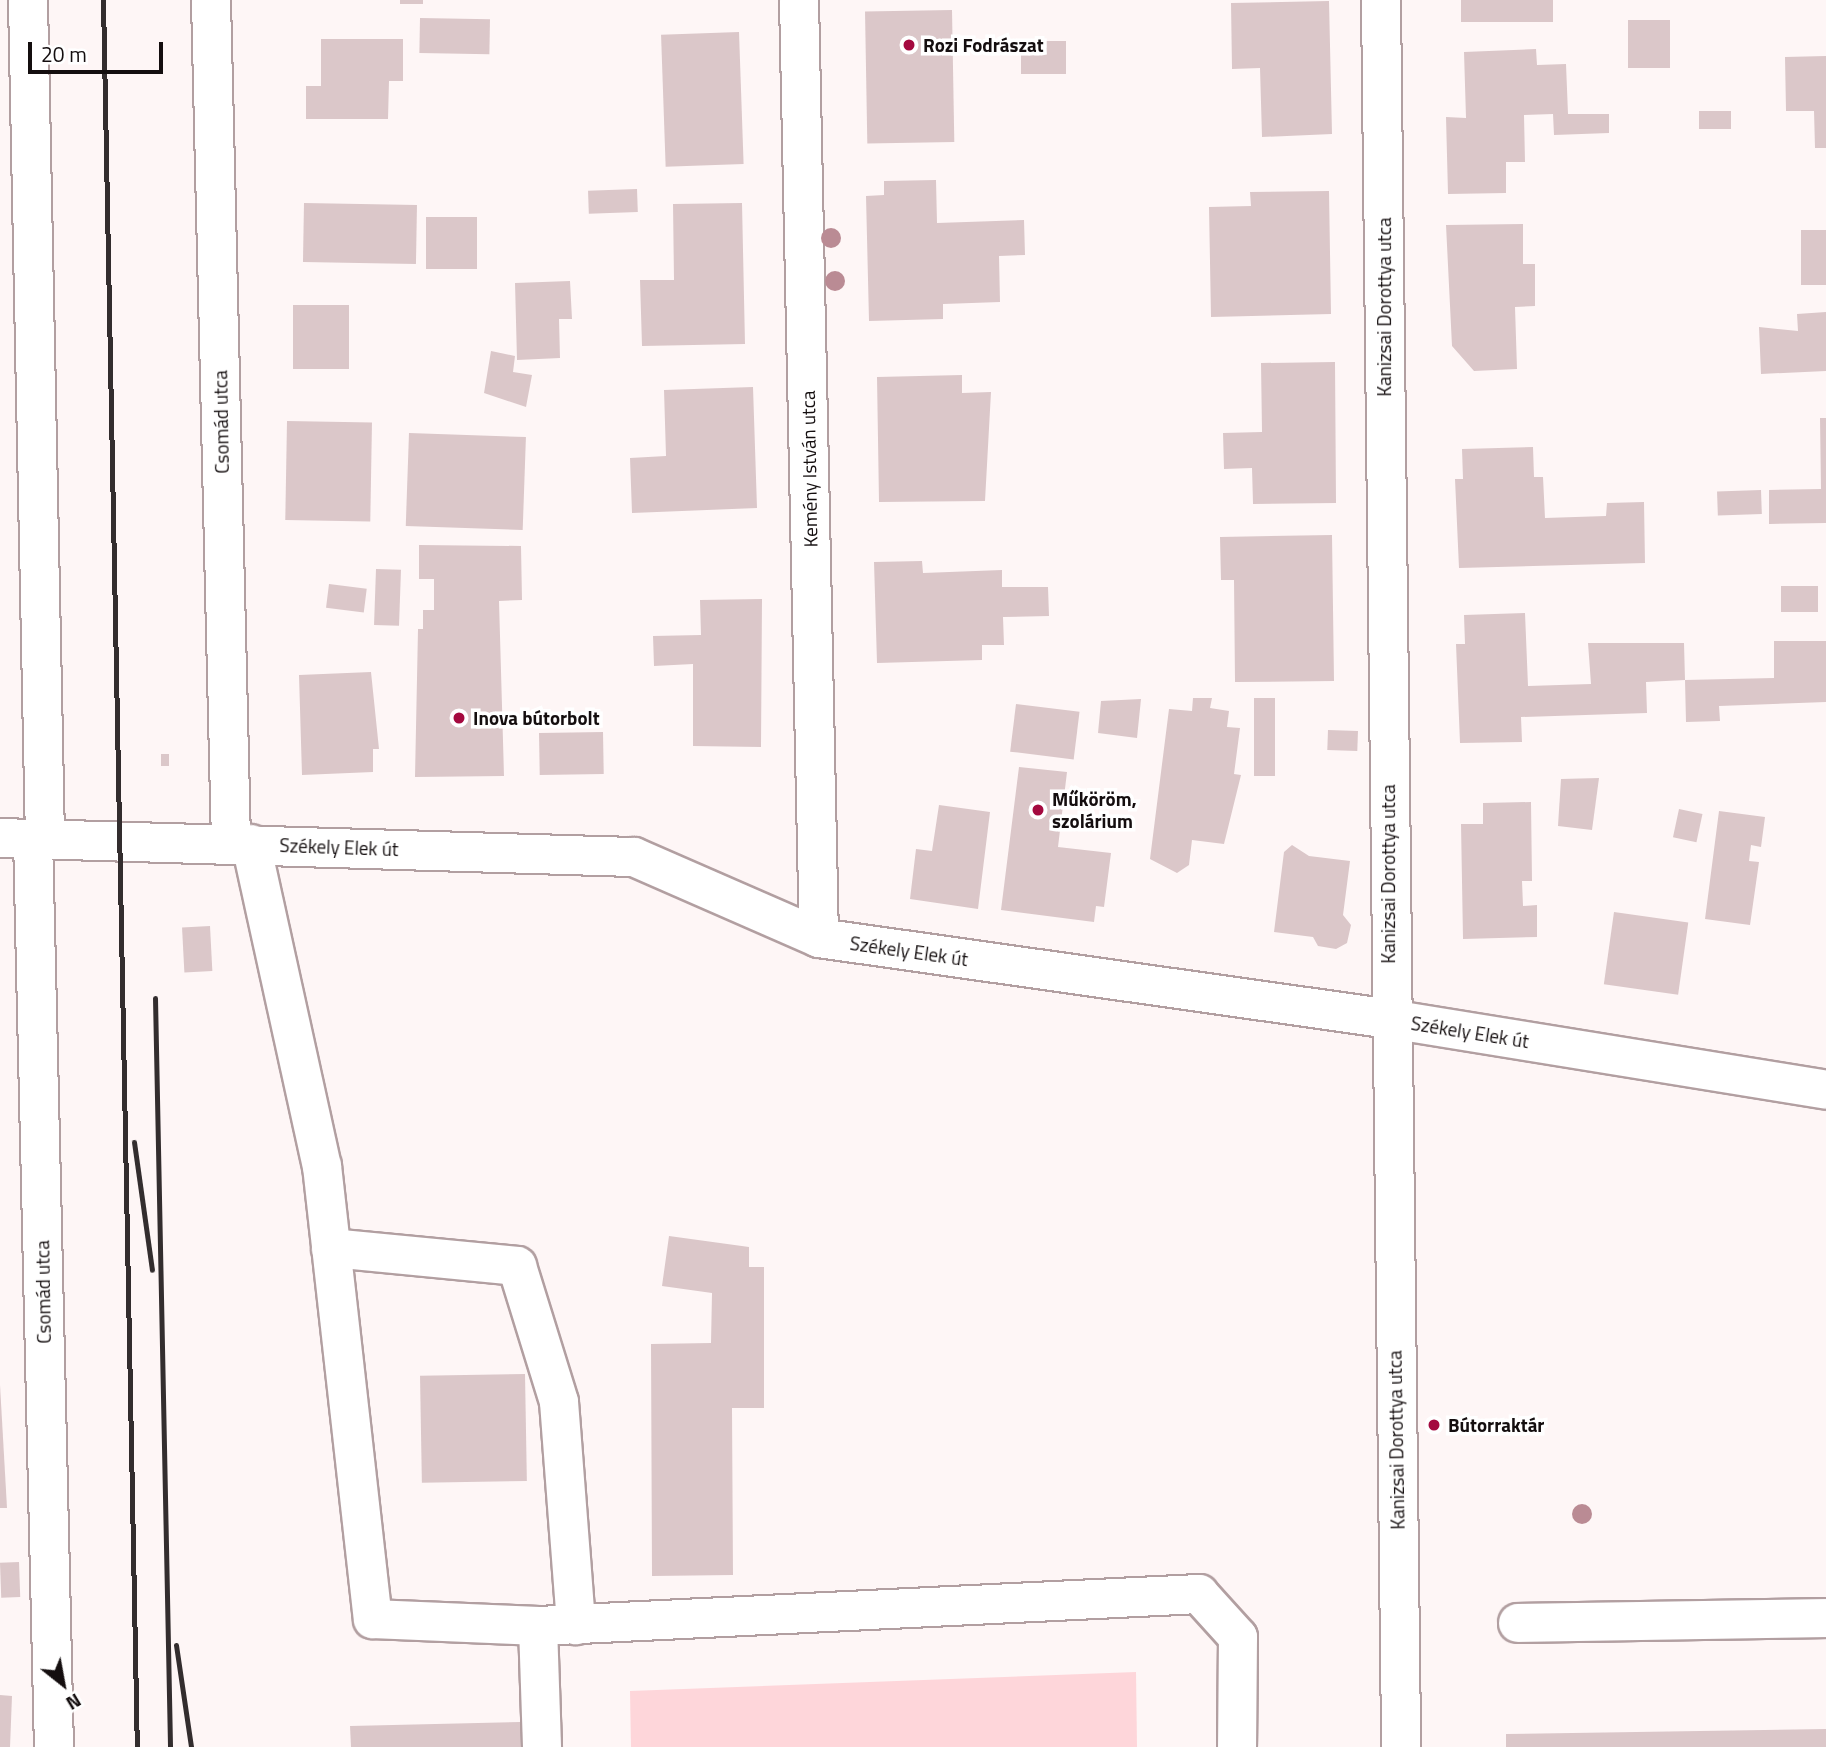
<!DOCTYPE html>
<html>
<head>
<meta charset="utf-8">
<style>
  body { margin:0 }
  #map { position:relative; width:1826px; height:1747px; overflow:hidden; background:#fef6f6; font-family:"Titillium Web",sans-serif }
  div>[style] { position:absolute }
  .green>* { inset:0; background:#fed6da }
  .building>* { inset:0; background:#dbc7c9; transform-origin:0 0 }
  .roads { filter:drop-shadow(2px 0 #b29fa1) drop-shadow(-2px 0 #b29fa1) drop-shadow(0 2px #b29fa1) drop-shadow(0 -2px #b29fa1) }
  .minor>* { height:38px; margin:-19px; padding:0 19px; transform-origin:19px; border-radius:19px; background:#fff }
  .rail>* { height:5px; margin:-2.5px; padding:0 2.5px; transform-origin:2.5px; border-radius:2.5px; background:#332d2e }
  .trees>* { width:20px; height:20px; margin:-10px; border-radius:50%; background:#ba8b94 }
  .dots>* { width:19px; height:19px; translate:-50% -50%; box-sizing:border-box; border:4px solid #fff; border-radius:50% }
  span { translate:-50% -50%; white-space:nowrap; text-align:center; line-height:1.15; -webkit-text-stroke:7px #fff; paint-order:stroke }
  .poi-label { font-size:19px; color:#140e0f; font-weight:700 }
  .left { translate:0 -50%; text-align:left }
  .street-label { font-size:19px; color:#140e0f }
  .north { position:absolute; left:28px; top:1649px; width:70px; height:70px; -webkit-text-stroke:5px #fff; paint-order:stroke; rotate:149deg; font-size:19px; font-weight:700; line-height:28px; text-align:center; color:#140e0f }
  .north::after { content:''; display:block; margin:auto; width:24px; height:32px; background:#140e0f; clip-path:polygon(50% 0,100% 100%,50% 72%,0 100%) }
  .scale { position:absolute; left:28px; top:42px; width:135px; height:32px; box-sizing:border-box; border:4px solid #140e0f; border-top:0; padding-left:9px; font-size:21px; line-height:24px; white-space:nowrap; color:#140e0f; -webkit-text-stroke:5px #fff; paint-order:stroke }
</style>
</head>
<body>
<div id="map">
  <div class="green">
    <div style="clip-path:polygon(1136px 1672px,1137px 1747px,631px 1747px,630px 1691px)"></div>
  </div>
  <div class="building">
    <div style="left:400px;top:0;width:23px;height:4px"></div>
    <div style="left:1461px;top:0;width:92px;height:22px"></div>
    <div style="clip-path:polygon(1329px 1px,1332px 134px,1262px 137px,1260px 68px,1232px 69px,1231px 3px)"></div>
    <div style="left:952px;top:10px;width:132px;height:87px;rotate:89deg"></div>
    <div style="left:420px;top:18px;width:70px;height:35px;rotate:1deg"></div>
    <div style="left:1670px;top:20px;width:48px;height:42px;rotate:90deg"></div>
    <div style="left:739px;top:32px;width:132px;height:78px;rotate:88deg"></div>
    <div style="clip-path:polygon(321px 39px,403px 39px,403px 81px,389px 81px,388px 119px,306px 119px,306px 86px,321px 86px)"></div>
    <div style="left:1066px;top:41px;width:33px;height:45px;rotate:90deg"></div>
    <div style="clip-path:polygon(1536px 49px,1537px 65px,1566px 64px,1568px 114px,1609px 114px,1609px 133px,1554px 135px,1553px 114px,1524px 115px,1525px 162px,1506px 162px,1506px 193px,1448px 194px,1446px 117px,1466px 118px,1464px 52px)"></div>
    <div style="clip-path:polygon(1826px 56px,1826px 148px,1815px 148px,1814px 111px,1786px 111px,1785px 57px)"></div>
    <div style="left:1731px;top:111px;width:18px;height:32px;rotate:90deg"></div>
    <div style="clip-path:polygon(936px 180px,937px 223px,1024px 220px,1025px 255px,999px 256px,1000px 302px,943px 304px,943px 319px,869px 321px,866px 196px,884px 195px,884px 181px)"></div>
    <div style="left:637px;top:189px;width:23px;height:49px;rotate:88deg"></div>
    <div style="clip-path:polygon(1329px 191px,1331px 314px,1211px 317px,1209px 207px,1251px 206px,1250px 192px)"></div>
    <div style="left:304px;top:203px;width:113px;height:59px;rotate:1deg"></div>
    <div style="clip-path:polygon(742px 203px,745px 344px,642px 346px,640px 280px,674px 280px,673px 204px)"></div>
    <div style="left:426px;top:217px;width:51px;height:52px"></div>
    <div style="clip-path:polygon(1523px 224px,1523px 264px,1535px 264px,1535px 306px,1515px 307px,1517px 369px,1474px 371px,1452px 346px,1446px 225px)"></div>
    <div style="left:1801px;top:230px;width:25px;height:55px"></div>
    <div style="clip-path:polygon(570px 281px,572px 319px,559px 319px,560px 358px,517px 360px,515px 283px)"></div>
    <div style="left:293px;top:305px;width:56px;height:64px"></div>
    <div style="clip-path:polygon(1826px 312px,1826px 371px,1761px 374px,1759px 327px,1798px 331px,1797px 314px)"></div>
    <div style="clip-path:polygon(491px 351px,515px 356px,513px 372px,532px 375px,526px 407px,484px 393px)"></div>
    <div style="clip-path:polygon(1335px 362px,1336px 503px,1253px 504px,1252px 468px,1224px 469px,1223px 433px,1262px 432px,1261px 363px)"></div>
    <div style="clip-path:polygon(962px 375px,962px 393px,991px 392px,985px 501px,879px 502px,877px 377px)"></div>
    <div style="clip-path:polygon(753px 387px,757px 508px,632px 513px,630px 458px,666px 456px,664px 390px)"></div>
    <div style="clip-path:polygon(1820px 418px,1826px 418px,1826px 523px,1769px 524px,1769px 490px,1821px 489px)"></div>
    <div style="left:287px;top:421px;width:85px;height:99px;rotate:1deg"></div>
    <div style="left:409px;top:433px;width:117px;height:93px;rotate:2deg"></div>
    <div style="clip-path:polygon(1533px 447px,1534px 477px,1543px 477px,1545px 518px,1606px 516px,1607px 503px,1644px 502px,1645px 563px,1459px 568px,1455px 479px,1463px 479px,1462px 449px)"></div>
    <div style="left:1761px;top:490px;width:24px;height:44px;rotate:88deg"></div>
    <div style="clip-path:polygon(1332px 535px,1334px 681px,1235px 682px,1234px 580px,1221px 580px,1220px 537px)"></div>
    <div style="clip-path:polygon(419px 545px,521px 546px,522px 600px,499px 601px,504px 776px,415px 777px,418px 629px,423px 629px,423px 610px,434px 610px,434px 579px,419px 579px)"></div>
    <div style="clip-path:polygon(922px 561px,923px 573px,1002px 570px,1002px 587px,1048px 587px,1049px 616px,1003px 617px,1004px 645px,982px 645px,982px 660px,877px 663px,874px 562px)"></div>
    <div style="left:376px;top:569px;width:25px;height:56px;rotate:2deg"></div>
    <div style="left:329px;top:584px;width:38px;height:24px;rotate:7deg"></div>
    <div style="left:1818px;top:586px;width:26px;height:37px;rotate:90deg"></div>
    <div style="clip-path:polygon(762px 599px,761px 747px,693px 746px,693px 664px,654px 666px,653px 636px,701px 635px,700px 600px)"></div>
    <div style="clip-path:polygon(1525px 613px,1528px 686px,1591px 684px,1588px 643px,1684px 643px,1685px 680px,1646px 682px,1647px 713px,1521px 717px,1522px 742px,1460px 743px,1456px 644px,1465px 644px,1464px 615px)"></div>
    <div style="clip-path:polygon(1774px 641px,1826px 641px,1826px 702px,1719px 706px,1720px 721px,1686px 722px,1685px 680px,1774px 678px)"></div>
    <div style="clip-path:polygon(371px 672px,379px 749px,373px 749px,373px 772px,302px 775px,299px 675px)"></div>
    <div style="clip-path:polygon(1193px 698px,1212px 698px,1210px 708px,1229px 711px,1227px 727px,1240px 728px,1234px 774px,1241px 775px,1224px 844px,1192px 840px,1189px 865px,1177px 873px,1150px 859px,1169px 709px,1192px 711px)"></div>
    <div style="left:1254px;top:698px;width:21px;height:78px"></div>
    <div style="clip-path:polygon(1141px 699px,1137px 738px,1098px 733px,1101px 701px)"></div>
    <div style="left:1016px;top:704px;width:64px;height:48px;rotate:7deg"></div>
    <div style="left:1328px;top:730px;width:30px;height:20px;rotate:2deg"></div>
    <div style="left:603px;top:732px;width:42px;height:64px;rotate:89deg"></div>
    <div style="left:161px;top:754px;width:8px;height:12px"></div>
    <div style="clip-path:polygon(1019px 767px,1067px 772px,1058px 847px,1111px 853px,1104px 907px,1096px 906px,1094px 922px,1001px 910px)"></div>
    <div style="clip-path:polygon(1599px 778px,1592px 830px,1558px 826px,1561px 779px)"></div>
    <div style="clip-path:polygon(1531px 802px,1532px 881px,1522px 881px,1523px 906px,1537px 905px,1537px 937px,1463px 939px,1461px 824px,1483px 824px,1483px 803px)"></div>
    <div style="clip-path:polygon(939px 805px,990px 812px,978px 909px,910px 899px,916px 849px,932px 851px)"></div>
    <div style="left:1679px;top:809px;width:24px;height:29px;rotate:12deg"></div>
    <div style="clip-path:polygon(1719px 811px,1765px 817px,1761px 847px,1751px 845px,1749px 861px,1759px 862px,1750px 925px,1705px 919px)"></div>
    <div style="clip-path:polygon(1292px 845px,1309px 856px,1350px 861px,1343px 915px,1351px 925px,1347px 943px,1336px 949px,1318px 946px,1313px 937px,1274px 932px,1284px 852px)"></div>
    <div style="left:1614px;top:912px;width:75px;height:73px;rotate:8deg"></div>
    <div style="left:210px;top:926px;width:45px;height:28px;rotate:87deg"></div>
    <div style="clip-path:polygon(669px 1236px,749px 1247px,749px 1267px,764px 1267px,764px 1408px,732px 1408px,733px 1575px,652px 1576px,651px 1344px,711px 1343px,712px 1293px,662px 1286px)"></div>
    <div style="left:525px;top:1374px;width:107px;height:105px;rotate:89deg"></div>
    <div style="clip-path:polygon(0 1385px,7px 1508px,0 1508px)"></div>
    <div style="left:19px;top:1562px;width:35px;height:19px;rotate:88deg"></div>
    <div style="clip-path:polygon(0 1695px,12px 1696px,10px 1747px,0 1747px)"></div>
    <div style="clip-path:polygon(520px 1722px,521px 1747px,351px 1747px,350px 1726px)"></div>
    <div style="clip-path:polygon(1826px 1729px,1826px 1747px,1506px 1747px,1506px 1734px)"></div>
  </div>
  <div class="roads">
    <div class="minor">
      <div style="left:28px;top:0;width:838px;rotate:88.84deg"></div>
      <div style="left:211px;top:0;width:843px;rotate:88.64deg"></div>
      <div style="left:799px;top:0;width:938px;rotate:88.78deg"></div>
      <div style="left:1381px;top:0;width:1747px;rotate:89.34deg"></div>
      <div style="left:0;top:838px;width:634px;rotate:1.72deg"></div>
      <div style="left:634px;top:857px;width:202px;rotate:23.6deg"></div>
      <div style="left:819px;top:938px;width:577px;rotate:8.07deg"></div>
      <div style="left:1390px;top:1019px;width:442px;rotate:9.2deg"></div>
      <div style="left:33px;top:838px;width:909px;rotate:88.68deg"></div>
      <div style="left:251px;top:844px;width:330px;rotate:77.6deg"></div>
      <div style="left:322px;top:1166px;width:456px;rotate:83.6deg"></div>
      <div style="left:373px;top:1619px;width:165px;rotate:2.4deg"></div>
      <div style="left:538px;top:1626px;width:121px;rotate:88.1deg"></div>
      <div style="left:331px;top:1248px;width:187px;rotate:5.5deg"></div>
      <div style="left:517px;top:1266px;width:142px;rotate:72.8deg"></div>
      <div style="left:559px;top:1402px;width:224px;rotate:85.6deg"></div>
      <div style="left:1518px;top:1623px;width:308px;rotate:-0.9deg"></div>
      <div style="left:538px;top:1626px;width:662px;rotate:-2.77deg"></div>
      <div style="left:1199px;top:1594px;width:58px;rotate:47.8deg"></div>
      <div style="left:1238px;top:1637px;width:110px;rotate:90.5deg"></div>
    </div>
  </div>
  <div class="rail">
    <div style="left:103px;top:0;width:1747px;rotate:88.89deg"></div>
    <div style="left:155px;top:998px;width:749px;rotate:88.85deg"></div>
    <div style="left:134px;top:1142px;width:129px;rotate:82deg"></div>
    <div style="left:176px;top:1645px;width:103px;rotate:81.6deg"></div>
  </div>
  <div class="trees">
    <div style="left:831px;top:238px"></div>
    <div style="left:835px;top:281px"></div>
    <div style="left:1582px;top:1514px"></div>
  </div>
  <div class="dots">
    <div style="left:909px;top:45px;background:#a4093f"></div>
    <div style="left:459px;top:718px;background:#a4093f"></div>
    <div style="left:1038px;top:810px;background:#a4093f"></div>
    <div style="left:1434px;top:1425px;background:#a4093f"></div>
  </div>
  <div class="poi-label">
    <span class="left" style="left:923px;top:45px">Rozi Fodrászat</span>
    <span class="left" style="left:473px;top:718px">Inova bútorbolt</span>
    <span class="left" style="left:1052px;top:810px">Műköröm,<br>szolárium</span>
    <span class="left" style="left:1448px;top:1425px">Bútorraktár</span>
  </div>
  <div class="street-label">
    <span style="left:1384px;top:307px;rotate:-90deg">Kanizsai Dorottya utca</span>
    <span style="left:221px;top:422px;rotate:-91deg">Csomád utca</span>
    <span style="left:809px;top:469px;rotate:-91deg">Kemény István utca</span>
    <span style="left:339px;top:847px;rotate:2deg">Székely Elek út</span>
    <span style="left:1388px;top:874px;rotate:-90deg">Kanizsai Dorottya utca</span>
    <span style="left:909px;top:951px;rotate:8deg">Székely Elek út</span>
    <span style="left:1470px;top:1032px;rotate:9deg">Székely Elek út</span>
    <span style="left:43px;top:1292px;rotate:-91deg">Csomád utca</span>
    <span style="left:1396px;top:1440px;rotate:-91deg">Kanizsai Dorottya utca</span>
  </div>
  <div class="north">N</div>
  <div class="scale">20 m</div>
</div>
</body>
</html>
